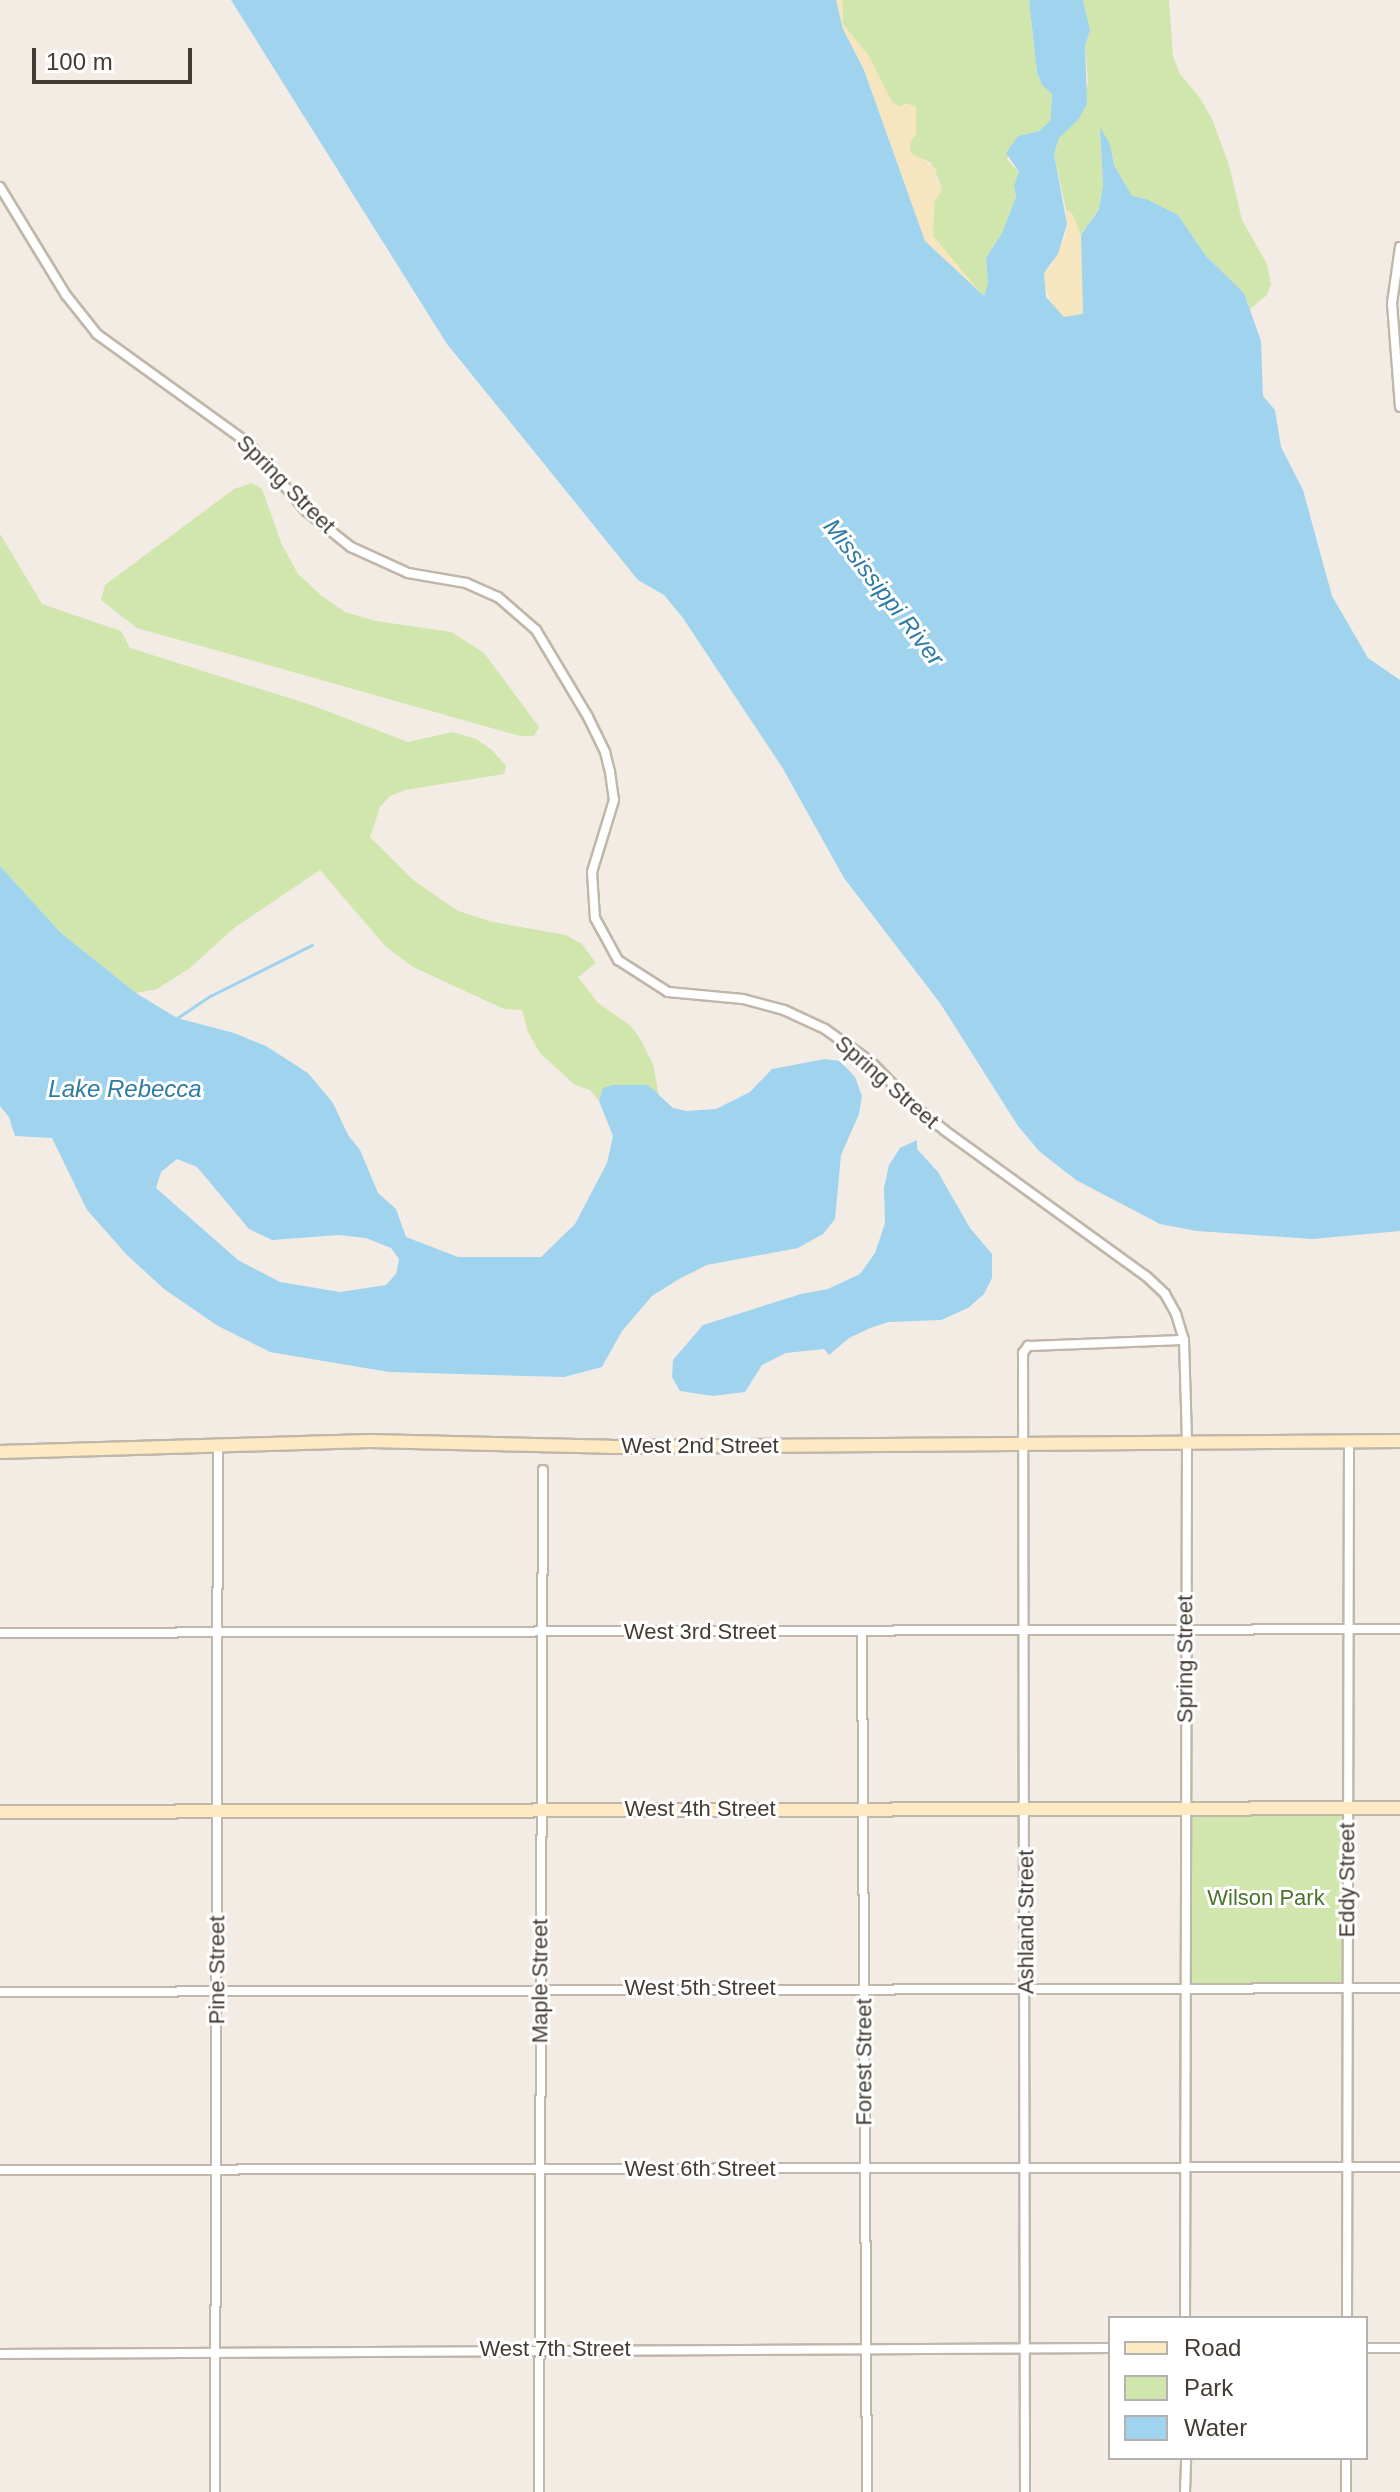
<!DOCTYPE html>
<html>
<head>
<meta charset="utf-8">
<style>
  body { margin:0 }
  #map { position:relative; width:1400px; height:2492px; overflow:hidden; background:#f2ece4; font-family:Helvetica,sans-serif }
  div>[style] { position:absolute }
  .green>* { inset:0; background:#d0e6ad; transform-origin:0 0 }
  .sand>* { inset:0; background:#f6e6bf }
  .water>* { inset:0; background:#a0d4ee }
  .stream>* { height:3px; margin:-1.5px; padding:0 1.5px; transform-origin:1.5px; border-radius:1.5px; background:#a0d4ee }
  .roads { filter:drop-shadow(2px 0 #c0b6aa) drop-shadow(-2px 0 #c0b6aa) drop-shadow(0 2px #c0b6aa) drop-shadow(0 -2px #c0b6aa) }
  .street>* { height:8px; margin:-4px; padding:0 4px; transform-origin:4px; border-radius:4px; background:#fff }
  .secondary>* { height:12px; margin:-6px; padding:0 6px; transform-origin:6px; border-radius:6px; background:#fdeac2 }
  span { translate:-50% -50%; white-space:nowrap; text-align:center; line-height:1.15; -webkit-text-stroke:6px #fff; paint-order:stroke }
  .street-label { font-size:22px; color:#433c34 }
  .park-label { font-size:22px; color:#4b7329 }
  .water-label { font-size:24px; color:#2e7ba4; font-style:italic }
  .legend { position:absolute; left:1108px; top:2316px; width:260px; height:144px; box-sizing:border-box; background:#fff; border:2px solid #b4b1ae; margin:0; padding:10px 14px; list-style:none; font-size:24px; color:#433c34 }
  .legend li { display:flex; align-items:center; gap:16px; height:40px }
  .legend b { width:40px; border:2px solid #b4b1ae }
  .scale { position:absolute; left:32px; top:48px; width:160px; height:36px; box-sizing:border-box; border:4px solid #433c34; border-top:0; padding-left:10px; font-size:24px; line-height:28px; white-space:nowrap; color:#433c34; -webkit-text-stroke:6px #fff; paint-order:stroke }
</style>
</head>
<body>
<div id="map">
  <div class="green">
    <div style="clip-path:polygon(842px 0,1029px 0,1037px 73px,1042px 85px,1052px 94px,1051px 111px,1050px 121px,1039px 131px,1018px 136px,1007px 159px,1019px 172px,1014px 185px,1016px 197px,1002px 233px,986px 258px,988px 284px,984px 297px,933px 236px,934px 202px,942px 190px,940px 183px,931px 163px,910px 153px,899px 107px,892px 102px,868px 55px,843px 24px)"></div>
    <div style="clip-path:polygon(1083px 0,1169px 0,1173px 56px,1180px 74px,1200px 98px,1212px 119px,1229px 165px,1242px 220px,1267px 264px,1271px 284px,1267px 295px,1250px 309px,1244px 293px,1206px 256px,1178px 215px,1146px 199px,1132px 196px,1114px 165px,1110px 144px,1100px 128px,1103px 185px,1099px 208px,1081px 235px,1072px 214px,1066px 210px,1054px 154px,1059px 138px,1078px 120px,1088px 82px,1085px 46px,1090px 30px)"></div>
    <div style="clip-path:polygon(252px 483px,262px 489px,282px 545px,298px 574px,322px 596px,345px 612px,376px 621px,451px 632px,484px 653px,539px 727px,534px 736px,520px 736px,137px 628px,101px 600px,105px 585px,234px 489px)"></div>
    <div style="clip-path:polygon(0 534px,42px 604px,121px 631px,130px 648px,311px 705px,408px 742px,453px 732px,476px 739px,491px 749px,506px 766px,504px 774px,405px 790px,390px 796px,380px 807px,370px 837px,413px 880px,458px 911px,493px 922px,566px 935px,582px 944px,596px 963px,578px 977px,598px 1003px,631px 1026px,641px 1040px,653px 1064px,659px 1097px,648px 1085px,603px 1089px,599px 1101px,590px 1090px,575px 1085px,540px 1053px,528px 1032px,522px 1010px,504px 1009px,413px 967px,386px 947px,320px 870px,234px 928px,190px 968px,157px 989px,136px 993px,61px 933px,0 866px)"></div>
    <div style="left:1347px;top:1808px;width:179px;height:162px;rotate:90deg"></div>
  </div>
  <div class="sand">
    <div style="clip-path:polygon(836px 0,842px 0,843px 24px,868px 55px,892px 102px,899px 107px,906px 103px,916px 107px,916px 134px,910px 143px,910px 152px,937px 169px,935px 176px,942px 190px,934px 202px,933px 236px,984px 297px,925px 241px,864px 70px,843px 29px)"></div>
    <div style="clip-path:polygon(1066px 210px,1072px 213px,1081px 235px,1084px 270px,1085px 304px,1083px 315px,1075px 318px,1064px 317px,1055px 309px,1042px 283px,1044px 272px,1052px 265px,1066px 235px)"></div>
  </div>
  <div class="water">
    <div style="clip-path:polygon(231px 0,836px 0,843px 29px,864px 70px,925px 241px,984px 296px,988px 284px,986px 258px,1002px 233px,1016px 197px,1014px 185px,1019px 172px,1006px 153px,1018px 136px,1039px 131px,1050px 121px,1051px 111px,1052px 94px,1042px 85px,1037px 73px,1029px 0,1083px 0,1090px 30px,1085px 46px,1087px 104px,1078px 120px,1059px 138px,1054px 154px,1067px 224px,1058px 254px,1044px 273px,1046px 297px,1064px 317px,1083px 314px,1081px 235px,1099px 209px,1103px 185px,1100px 127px,1110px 144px,1114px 165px,1132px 196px,1146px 199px,1178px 215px,1206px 256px,1244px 293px,1261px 341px,1263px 396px,1275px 410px,1281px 447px,1303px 490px,1332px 596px,1368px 658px,1400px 680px,1400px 1231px,1312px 1239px,1197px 1231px,1160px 1224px,1076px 1180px,1039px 1151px,1018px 1126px,940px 1003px,844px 878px,782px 767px,683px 618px,664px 595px,638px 580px,447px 344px)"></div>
    <div style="clip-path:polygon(evenodd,0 866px,61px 933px,136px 993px,177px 1018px,234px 1033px,266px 1046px,308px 1073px,333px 1103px,348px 1135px,360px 1150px,378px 1193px,396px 1209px,406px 1237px,458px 1257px,541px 1257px,575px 1224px,607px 1163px,613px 1136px,599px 1101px,603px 1088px,613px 1085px,648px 1085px,673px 1108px,686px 1111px,716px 1109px,750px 1092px,772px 1069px,825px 1059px,840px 1061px,855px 1077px,862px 1096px,859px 1114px,841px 1155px,835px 1219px,823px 1234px,798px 1248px,707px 1265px,679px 1279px,652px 1296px,622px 1331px,602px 1367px,564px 1377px,389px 1372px,270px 1352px,218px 1326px,164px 1289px,127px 1255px,87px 1210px,52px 1138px,15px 1136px,9px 1117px,0 1106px,0 866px,177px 1159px,197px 1167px,249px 1229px,272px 1240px,339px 1235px,366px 1238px,391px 1248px,399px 1259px,396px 1274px,386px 1285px,340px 1292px,280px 1282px,238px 1260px,156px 1188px,161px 1172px,177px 1159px)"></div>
    <div style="clip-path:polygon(917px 1140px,917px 1149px,938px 1172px,970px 1228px,992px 1254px,992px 1278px,984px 1294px,968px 1308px,941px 1320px,889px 1322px,870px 1328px,849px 1338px,829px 1355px,824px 1349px,786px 1353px,762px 1365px,745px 1392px,713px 1396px,680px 1391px,672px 1377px,673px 1360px,703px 1325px,801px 1294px,828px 1289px,860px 1274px,875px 1253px,885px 1223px,884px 1188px,889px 1165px,900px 1148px)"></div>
  </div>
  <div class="stream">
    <div style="left:177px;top:1018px;width:40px;rotate:-34deg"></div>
    <div style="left:210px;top:996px;width:114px;rotate:-26.6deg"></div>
  </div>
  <div class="roads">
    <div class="street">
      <div style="left:0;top:187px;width:127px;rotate:58.6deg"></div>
      <div style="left:66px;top:295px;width:50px;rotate:51.5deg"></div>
      <div style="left:97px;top:334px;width:186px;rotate:35.8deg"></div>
      <div style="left:248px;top:443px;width:89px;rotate:49.5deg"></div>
      <div style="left:306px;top:511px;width:58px;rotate:38.7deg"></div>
      <div style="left:351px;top:547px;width:63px;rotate:24.5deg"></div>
      <div style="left:408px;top:573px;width:59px;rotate:9.8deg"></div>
      <div style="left:466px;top:583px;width:35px;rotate:24deg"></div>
      <div style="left:498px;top:597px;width:50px;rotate:41deg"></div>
      <div style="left:536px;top:630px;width:101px;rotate:59.1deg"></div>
      <div style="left:588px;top:717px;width:39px;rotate:64deg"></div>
      <div style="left:605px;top:752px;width:21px;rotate:76deg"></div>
      <div style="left:610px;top:772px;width:28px;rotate:82deg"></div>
      <div style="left:614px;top:800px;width:75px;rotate:107deg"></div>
      <div style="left:592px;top:872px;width:46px;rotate:86.3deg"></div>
      <div style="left:595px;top:918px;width:48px;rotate:61.3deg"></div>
      <div style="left:618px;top:960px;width:59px;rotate:32.6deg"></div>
      <div style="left:668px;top:992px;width:75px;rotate:5.3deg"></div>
      <div style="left:743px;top:999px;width:42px;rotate:15deg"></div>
      <div style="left:784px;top:1010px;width:45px;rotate:24.9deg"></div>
      <div style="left:825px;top:1029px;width:57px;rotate:35.7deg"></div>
      <div style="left:871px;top:1062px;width:63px;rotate:45.6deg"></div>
      <div style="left:915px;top:1107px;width:37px;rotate:38deg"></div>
      <div style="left:944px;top:1130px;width:249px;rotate:35.9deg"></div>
      <div style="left:1146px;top:1276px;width:26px;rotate:43deg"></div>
      <div style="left:1165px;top:1294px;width:23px;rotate:61deg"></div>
      <div style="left:1176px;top:1314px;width:27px;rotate:73deg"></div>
      <div style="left:1184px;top:1340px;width:103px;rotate:88.3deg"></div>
      <div style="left:1187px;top:1443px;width:875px;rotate:90.13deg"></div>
      <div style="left:1400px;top:247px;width:57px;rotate:98.1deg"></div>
      <div style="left:1392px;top:303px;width:104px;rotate:85.6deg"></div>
      <div style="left:862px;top:1631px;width:861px;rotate:89.67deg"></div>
      <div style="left:0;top:1633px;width:1400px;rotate:-0.16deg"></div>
      <div style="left:0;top:1992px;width:1400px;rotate:-0.16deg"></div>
      <div style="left:0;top:2170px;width:1400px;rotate:-0.12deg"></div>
      <div style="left:1347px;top:2318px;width:876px;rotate:-89.87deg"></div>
      <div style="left:1366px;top:2348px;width:34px"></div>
      <div style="left:0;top:2354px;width:1110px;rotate:-0.31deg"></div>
      <div style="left:215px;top:2492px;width:1045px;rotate:-89.84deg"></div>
      <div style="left:539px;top:2492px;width:1022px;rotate:-89.78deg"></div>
      <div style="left:1025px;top:2492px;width:1139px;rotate:-90.1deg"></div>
      <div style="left:1023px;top:1353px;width:9px;rotate:-54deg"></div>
      <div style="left:1028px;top:1346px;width:156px;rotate:-2.2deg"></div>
      <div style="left:1185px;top:2492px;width:34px;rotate:-88deg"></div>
      <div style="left:1346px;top:2492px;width:34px;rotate:-90deg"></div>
    </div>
    <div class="secondary">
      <div style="left:0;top:1452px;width:370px;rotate:-1.7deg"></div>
      <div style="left:370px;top:1441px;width:240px;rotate:1.4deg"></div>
      <div style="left:610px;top:1447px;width:790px;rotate:-0.44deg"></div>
      <div style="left:0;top:1812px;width:1400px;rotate:-0.16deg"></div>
    </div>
  </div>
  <div class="street-label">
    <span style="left:286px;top:484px;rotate:45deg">Spring Street</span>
    <span style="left:887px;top:1082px;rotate:41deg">Spring Street</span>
    <span style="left:700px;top:1446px">West 2nd Street</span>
    <span style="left:700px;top:1632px">West 3rd Street</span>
    <span style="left:1185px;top:1659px;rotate:-90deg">Spring Street</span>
    <span style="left:700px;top:1809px">West 4th Street</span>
    <span style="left:1347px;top:1880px;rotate:-90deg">Eddy Street</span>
    <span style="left:1026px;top:1922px;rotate:-90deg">Ashland Street</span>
    <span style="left:217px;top:1970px;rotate:-90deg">Pine Street</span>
    <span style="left:540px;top:1981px;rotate:-90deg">Maple Street</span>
    <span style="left:700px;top:1988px">West 5th Street</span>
    <span style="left:864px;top:2062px;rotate:-90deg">Forest Street</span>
    <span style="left:700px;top:2169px">West 6th Street</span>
    <span style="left:555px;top:2349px">West 7th Street</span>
  </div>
  <div class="park-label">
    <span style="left:1266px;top:1898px">Wilson Park</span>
  </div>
  <div class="water-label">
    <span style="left:884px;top:592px;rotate:52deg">Mississippi River</span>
    <span style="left:125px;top:1089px">Lake Rebecca</span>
  </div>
  <ul class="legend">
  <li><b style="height:10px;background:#fdeac2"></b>Road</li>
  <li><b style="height:22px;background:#d0e6ad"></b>Park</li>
  <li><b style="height:22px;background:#a0d4ee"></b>Water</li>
  </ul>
  <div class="scale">100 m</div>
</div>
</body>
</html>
